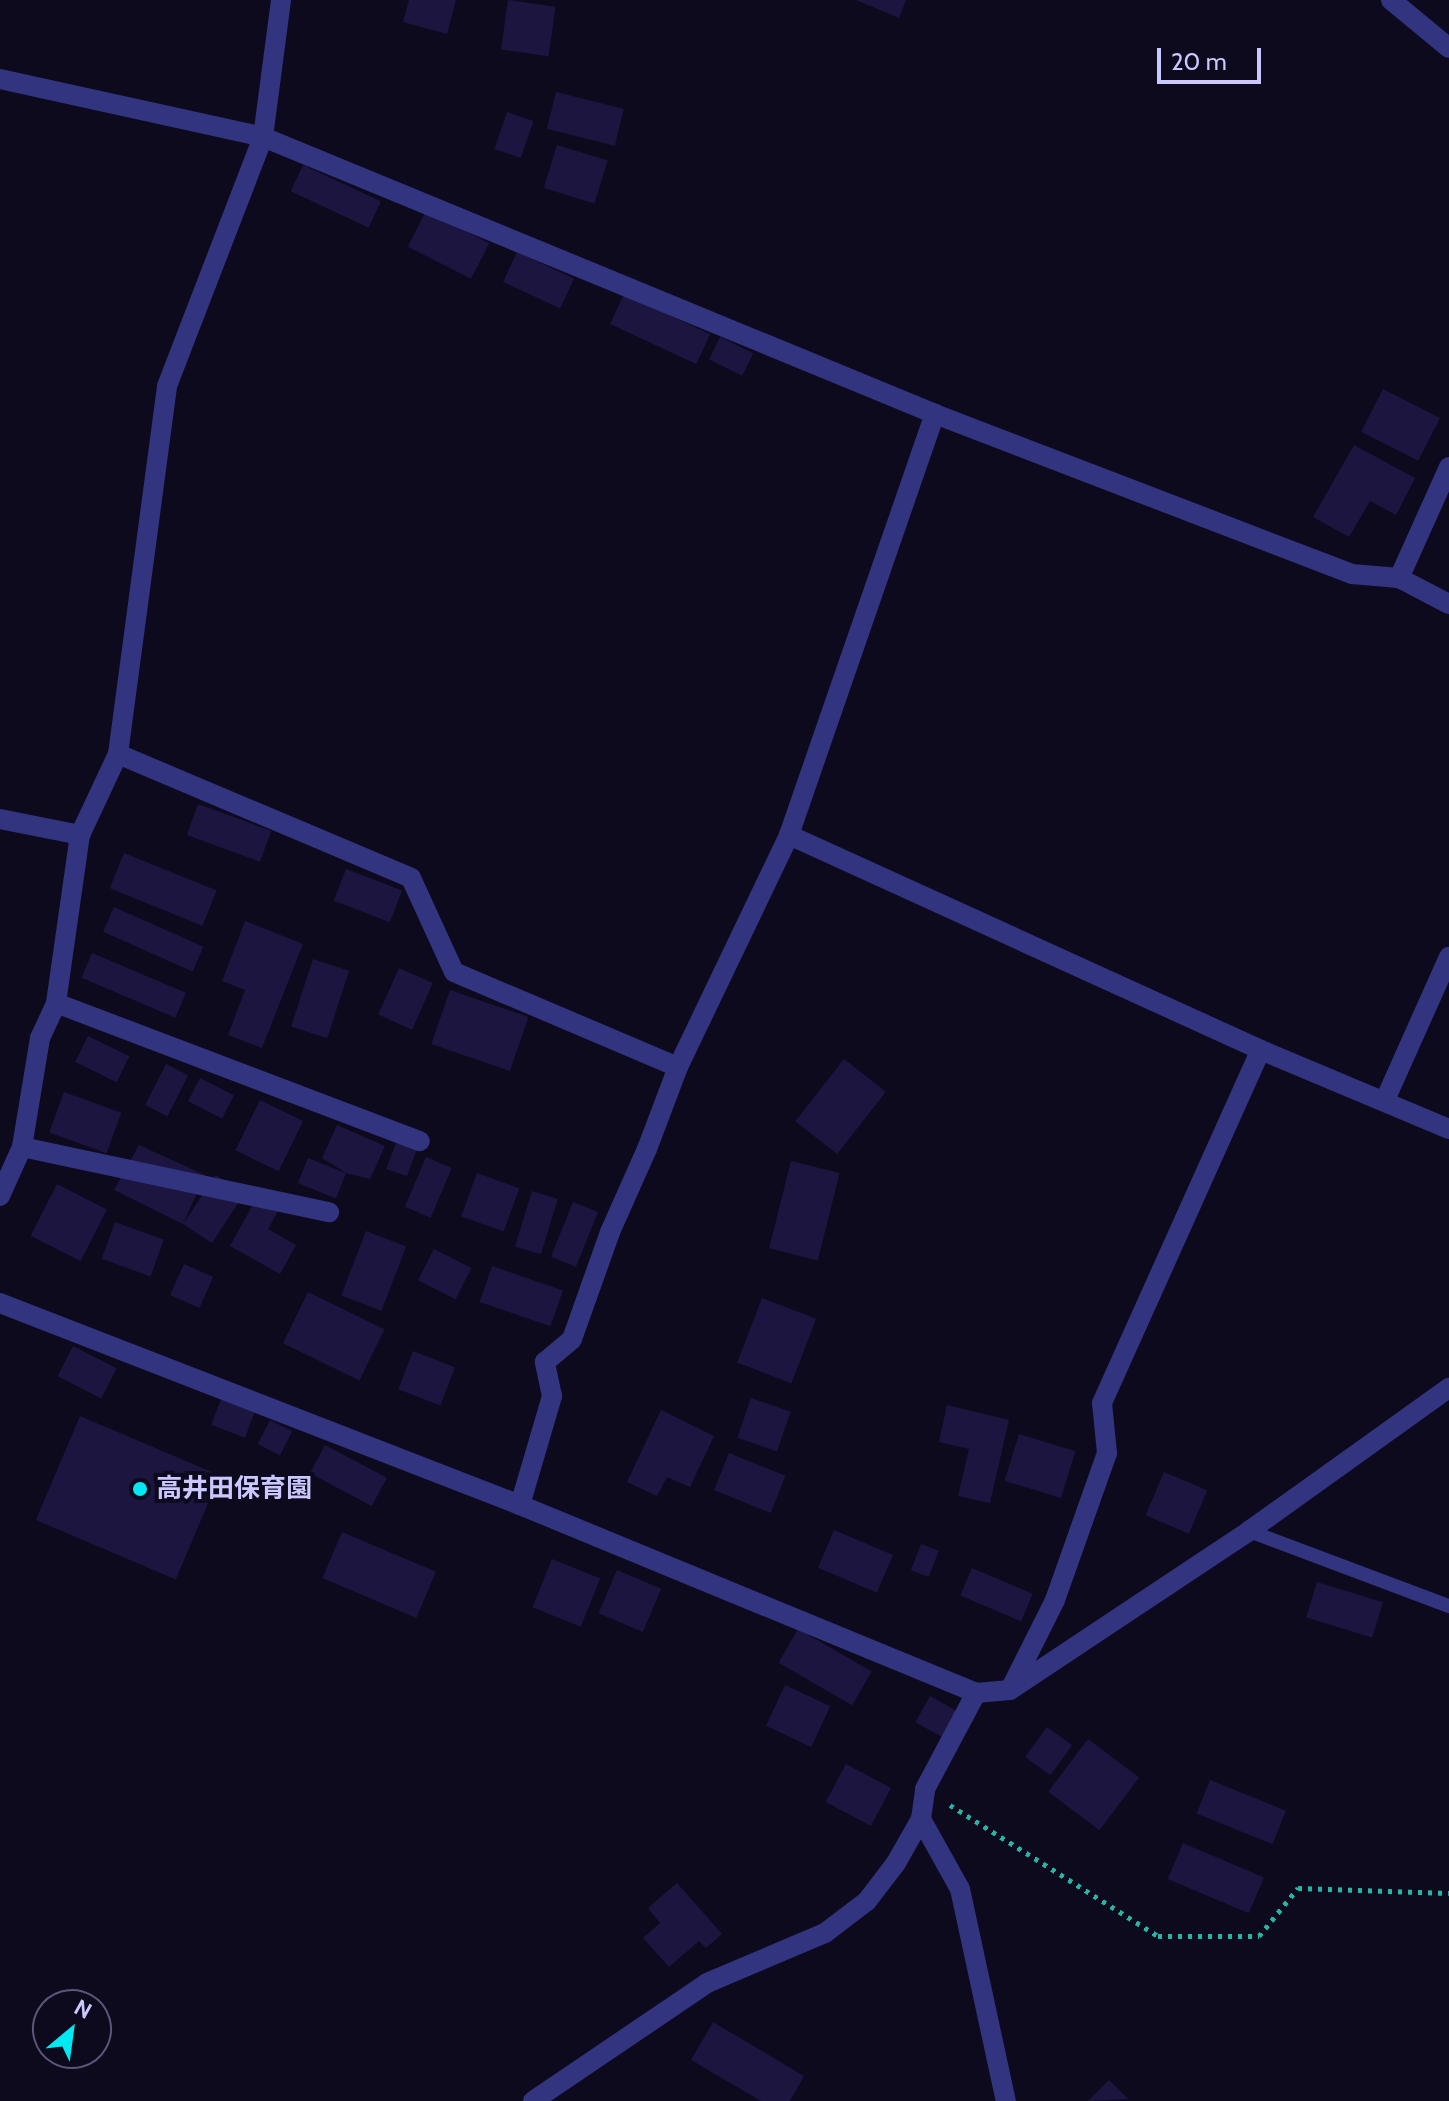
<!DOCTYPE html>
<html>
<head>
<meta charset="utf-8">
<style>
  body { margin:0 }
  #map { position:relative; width:1449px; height:2101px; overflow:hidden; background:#0d0a1e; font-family:Cabin,"Noto Sans JP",sans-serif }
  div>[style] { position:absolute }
  .building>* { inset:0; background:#1c1540; transform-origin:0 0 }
  .path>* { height:5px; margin-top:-2.5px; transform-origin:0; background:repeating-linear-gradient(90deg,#25b5a4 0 4px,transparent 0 10px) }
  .lane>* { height:14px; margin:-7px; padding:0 7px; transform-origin:7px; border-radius:7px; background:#323480 }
  .street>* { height:20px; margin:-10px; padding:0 10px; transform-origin:10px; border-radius:10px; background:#323480 }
  .dots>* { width:22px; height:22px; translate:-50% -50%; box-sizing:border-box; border:4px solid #0d0a1e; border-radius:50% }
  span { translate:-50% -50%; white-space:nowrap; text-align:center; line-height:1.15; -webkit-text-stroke:8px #0d0a1e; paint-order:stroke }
  .poi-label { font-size:26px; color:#cbc8ff; font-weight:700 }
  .left { translate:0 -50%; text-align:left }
  .north { position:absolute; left:32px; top:1989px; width:80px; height:80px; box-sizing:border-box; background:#0d0a1e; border:2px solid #595678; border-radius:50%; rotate:29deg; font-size:22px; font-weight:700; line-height:32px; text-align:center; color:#cbc8ff }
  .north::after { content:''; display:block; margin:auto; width:28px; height:36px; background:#00e9f3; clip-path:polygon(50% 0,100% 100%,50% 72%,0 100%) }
  .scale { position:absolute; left:1157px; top:48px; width:104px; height:36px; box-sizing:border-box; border:4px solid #cbc8ff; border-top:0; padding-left:10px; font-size:24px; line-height:28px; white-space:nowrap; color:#cbc8ff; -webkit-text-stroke:6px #0d0a1e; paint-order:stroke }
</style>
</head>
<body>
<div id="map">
  <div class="building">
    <div style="clip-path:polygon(409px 0,456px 0,447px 34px,403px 22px)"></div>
    <div style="left:508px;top:0;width:48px;height:50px;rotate:8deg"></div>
    <div style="clip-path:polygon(856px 0,906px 0,899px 18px)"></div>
    <div style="left:556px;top:92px;width:70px;height:38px;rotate:14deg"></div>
    <div style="left:507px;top:112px;width:28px;height:39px;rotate:19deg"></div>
    <div style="left:557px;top:145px;width:53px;height:45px;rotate:17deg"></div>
    <div style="left:303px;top:165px;width:86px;height:29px;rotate:25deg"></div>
    <div style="left:426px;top:211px;width:71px;height:40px;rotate:27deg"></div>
    <div style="left:517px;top:252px;width:63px;height:33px;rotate:25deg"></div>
    <div style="left:624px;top:294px;width:95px;height:33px;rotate:25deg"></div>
    <div style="left:720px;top:337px;width:37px;height:25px;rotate:26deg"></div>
    <div style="left:1383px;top:389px;width:64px;height:48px;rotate:27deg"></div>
    <div style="clip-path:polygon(1354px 445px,1415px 478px,1396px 515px,1370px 501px,1349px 537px,1313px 517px)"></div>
    <div style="left:198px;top:804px;width:78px;height:33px;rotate:20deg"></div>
    <div style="left:124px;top:853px;width:100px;height:38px;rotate:22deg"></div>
    <div style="left:346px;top:869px;width:60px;height:34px;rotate:21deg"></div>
    <div style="left:114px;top:907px;width:98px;height:27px;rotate:24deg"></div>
    <div style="clip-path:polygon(245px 921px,303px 944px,262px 1048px,228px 1035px,245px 990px,222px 981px)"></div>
    <div style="left:92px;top:953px;width:102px;height:27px;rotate:23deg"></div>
    <div style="left:313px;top:959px;width:38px;height:71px;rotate:18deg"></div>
    <div style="left:399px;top:968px;width:37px;height:51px;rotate:24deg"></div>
    <div style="left:450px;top:990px;width:83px;height:57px;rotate:19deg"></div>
    <div style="left:88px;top:1036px;width:46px;height:29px;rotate:26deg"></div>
    <div style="left:844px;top:1059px;width:53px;height:79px;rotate:38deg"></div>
    <div style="left:166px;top:1064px;width:25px;height:46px;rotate:27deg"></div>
    <div style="left:200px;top:1078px;width:38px;height:26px;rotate:27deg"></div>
    <div style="left:64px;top:1092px;width:61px;height:43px;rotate:20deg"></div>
    <div style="left:260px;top:1100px;width:48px;height:56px;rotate:26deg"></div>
    <div style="clip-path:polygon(337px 1125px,385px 1146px,370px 1179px,346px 1173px,322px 1158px)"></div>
    <div style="clip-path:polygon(420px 1141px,407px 1176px,386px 1169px,396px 1143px)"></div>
    <div style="clip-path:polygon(139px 1145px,205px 1175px,183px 1224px,216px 1175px,244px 1194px,212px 1243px,183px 1224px,114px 1190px)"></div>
    <div style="left:426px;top:1157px;width:28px;height:54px;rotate:23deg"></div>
    <div style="left:308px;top:1158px;width:41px;height:27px;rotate:22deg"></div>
    <div style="left:791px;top:1161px;width:50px;height:90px;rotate:14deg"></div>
    <div style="left:477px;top:1173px;width:45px;height:46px;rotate:20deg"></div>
    <div style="left:57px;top:1184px;width:56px;height:58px;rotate:27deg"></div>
    <div style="clip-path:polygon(261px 1190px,283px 1202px,268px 1229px,296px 1245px,280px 1274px,230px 1246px)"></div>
    <div style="left:532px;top:1191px;width:27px;height:58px;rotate:17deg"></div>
    <div style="left:573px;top:1202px;width:27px;height:59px;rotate:22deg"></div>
    <div style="left:115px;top:1222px;width:52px;height:39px;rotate:20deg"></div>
    <div style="left:366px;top:1231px;width:43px;height:69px;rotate:21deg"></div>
    <div style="left:434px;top:1249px;width:42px;height:35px;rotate:27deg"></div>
    <div style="left:184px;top:1264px;width:32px;height:34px;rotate:24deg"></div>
    <div style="left:492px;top:1266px;width:75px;height:38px;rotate:19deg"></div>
    <div style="left:308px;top:1292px;width:85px;height:57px;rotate:26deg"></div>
    <div style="left:762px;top:1298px;width:58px;height:69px;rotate:21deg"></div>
    <div style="left:73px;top:1346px;width:49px;height:34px;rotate:27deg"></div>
    <div style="left:413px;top:1351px;width:45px;height:41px;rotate:21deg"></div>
    <div style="left:223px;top:1394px;width:36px;height:33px;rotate:21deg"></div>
    <div style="left:751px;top:1398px;width:42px;height:42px;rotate:19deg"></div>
    <div style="clip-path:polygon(947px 1405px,1009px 1420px,990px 1503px,958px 1496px,969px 1449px,939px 1442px)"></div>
    <div style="clip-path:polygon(661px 1410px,714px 1436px,690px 1487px,667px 1477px,657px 1496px,627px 1482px)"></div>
    <div style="left:80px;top:1416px;width:152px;height:113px;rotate:23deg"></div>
    <div style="left:270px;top:1420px;width:25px;height:27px;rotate:27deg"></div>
    <div style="left:1019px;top:1434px;width:59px;height:49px;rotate:17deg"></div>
    <div style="left:325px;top:1445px;width:70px;height:32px;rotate:28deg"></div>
    <div style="left:729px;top:1453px;width:61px;height:40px;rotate:22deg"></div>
    <div style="left:1164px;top:1472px;width:47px;height:47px;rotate:23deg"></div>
    <div style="left:834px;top:1530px;width:64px;height:41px;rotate:23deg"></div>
    <div style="left:342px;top:1532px;width:102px;height:50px;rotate:23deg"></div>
    <div style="left:921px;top:1544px;width:19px;height:28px;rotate:21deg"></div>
    <div style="left:552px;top:1559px;width:52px;height:52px;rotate:22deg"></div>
    <div style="left:972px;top:1568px;width:66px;height:30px;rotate:23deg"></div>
    <div style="left:617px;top:1570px;width:48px;height:47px;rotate:23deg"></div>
    <div style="left:1317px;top:1582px;width:69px;height:37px;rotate:17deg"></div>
    <div style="left:798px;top:1629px;width:85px;height:39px;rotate:30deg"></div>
    <div style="left:785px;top:1685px;width:50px;height:45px;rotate:25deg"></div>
    <div style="left:930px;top:1696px;width:39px;height:30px;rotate:29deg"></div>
    <div style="left:1047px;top:1727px;width:31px;height:37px;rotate:36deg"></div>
    <div style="left:1088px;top:1739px;width:64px;height:66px;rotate:37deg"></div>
    <div style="left:846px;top:1764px;width:51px;height:43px;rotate:28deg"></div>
    <div style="left:1210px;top:1780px;width:82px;height:36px;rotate:22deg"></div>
    <div style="left:1183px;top:1843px;width:88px;height:39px;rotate:23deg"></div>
    <div style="clip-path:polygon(677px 1883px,722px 1934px,706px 1948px,699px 1941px,669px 1967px,643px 1938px,660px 1923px,648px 1908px)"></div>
    <div style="clip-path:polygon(713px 2022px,804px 2076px,790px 2101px,761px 2101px,691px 2060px)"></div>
    <div style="clip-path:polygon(1109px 2080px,1128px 2099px,1088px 2101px)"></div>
  </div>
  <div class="path">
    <div style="left:950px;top:1805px;width:246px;rotate:32.2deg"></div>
    <div style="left:1158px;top:1936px;width:101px"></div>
    <div style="left:1259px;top:1936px;width:62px;rotate:-50.9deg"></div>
    <div style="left:1298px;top:1888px;width:151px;rotate:1.9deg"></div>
  </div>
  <div class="lane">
    <div style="left:1249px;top:1531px;width:214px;rotate:20.6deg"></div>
  </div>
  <div class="street">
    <div style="left:1391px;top:0;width:75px;rotate:39.6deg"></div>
    <div style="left:0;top:79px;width:269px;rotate:12.4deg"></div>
    <div style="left:263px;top:137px;width:727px;rotate:22.4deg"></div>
    <div style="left:935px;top:414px;width:447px;rotate:21deg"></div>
    <div style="left:1352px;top:574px;width:47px;rotate:4.9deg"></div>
    <div style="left:1449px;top:467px;width:122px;rotate:114.2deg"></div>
    <div style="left:1399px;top:578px;width:56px;rotate:27.5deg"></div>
    <div style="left:118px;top:754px;width:318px;rotate:22.9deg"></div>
    <div style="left:411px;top:878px;width:103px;rotate:65.4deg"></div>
    <div style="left:454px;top:972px;width:243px;rotate:23deg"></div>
    <div style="left:0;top:819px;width:82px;rotate:11.3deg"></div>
    <div style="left:789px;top:835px;width:519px;rotate:24.49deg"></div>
    <div style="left:1261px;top:1050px;width:204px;rotate:22.8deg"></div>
    <div style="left:56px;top:1003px;width:389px;rotate:20.8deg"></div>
    <div style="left:1385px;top:1100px;width:157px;rotate:-65.9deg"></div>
    <div style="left:22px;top:1147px;width:314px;rotate:12deg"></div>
    <div style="left:0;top:1196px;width:54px;rotate:-65.8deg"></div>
    <div style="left:22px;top:1147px;width:110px;rotate:-80.6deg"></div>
    <div style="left:40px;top:1038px;width:38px;rotate:-65deg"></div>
    <div style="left:56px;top:1003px;width:170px;rotate:-81.9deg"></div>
    <div style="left:80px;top:835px;width:89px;rotate:-64.9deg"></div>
    <div style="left:118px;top:754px;width:371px;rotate:-82.4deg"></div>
    <div style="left:167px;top:386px;width:267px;rotate:-68.9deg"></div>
    <div style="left:263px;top:137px;width:138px;rotate:-82.5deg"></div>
    <div style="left:0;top:1303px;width:558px;rotate:21.23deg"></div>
    <div style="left:520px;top:1505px;width:493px;rotate:22.4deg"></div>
    <div style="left:976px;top:1693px;width:34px;rotate:-5deg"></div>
    <div style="left:1010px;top:1690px;width:287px;rotate:-33.6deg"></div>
    <div style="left:1249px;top:1531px;width:246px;rotate:-35.6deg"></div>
    <div style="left:520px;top:1505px;width:114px;rotate:-73.6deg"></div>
    <div style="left:552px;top:1396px;width:35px;rotate:-102deg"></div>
    <div style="left:545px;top:1362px;width:35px;rotate:-40deg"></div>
    <div style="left:572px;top:1339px;width:114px;rotate:-70.4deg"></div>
    <div style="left:610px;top:1232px;width:91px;rotate:-66deg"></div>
    <div style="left:647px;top:1149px;width:88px;rotate:-69.3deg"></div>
    <div style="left:678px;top:1067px;width:257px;rotate:-64.4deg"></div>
    <div style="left:789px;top:835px;width:446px;rotate:-70.9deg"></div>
    <div style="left:1011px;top:1688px;width:98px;rotate:-63.4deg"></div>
    <div style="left:1055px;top:1600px;width:156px;rotate:-70.5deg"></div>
    <div style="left:1107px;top:1453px;width:50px;rotate:-95.7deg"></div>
    <div style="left:1102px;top:1403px;width:387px;rotate:-65.8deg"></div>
    <div style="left:921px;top:1819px;width:80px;rotate:60.9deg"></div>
    <div style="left:960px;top:1889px;width:217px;rotate:77.8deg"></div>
    <div style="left:533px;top:2101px;width:210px;rotate:-34.1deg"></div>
    <div style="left:707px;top:1983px;width:128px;rotate:-23deg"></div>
    <div style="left:825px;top:1933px;width:53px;rotate:-37.3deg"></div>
    <div style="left:867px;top:1901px;width:48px;rotate:-52.7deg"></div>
    <div style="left:896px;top:1863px;width:51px;rotate:-60.4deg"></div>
    <div style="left:921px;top:1819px;width:30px;rotate:-82deg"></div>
    <div style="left:925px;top:1789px;width:109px;rotate:-62deg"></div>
  </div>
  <div class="dots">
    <div style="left:140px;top:1489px;background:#00e9f3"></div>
  </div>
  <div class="poi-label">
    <span class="left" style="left:156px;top:1489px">高井田保育園</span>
  </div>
  <div class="north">N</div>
  <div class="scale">20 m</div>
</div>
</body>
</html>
